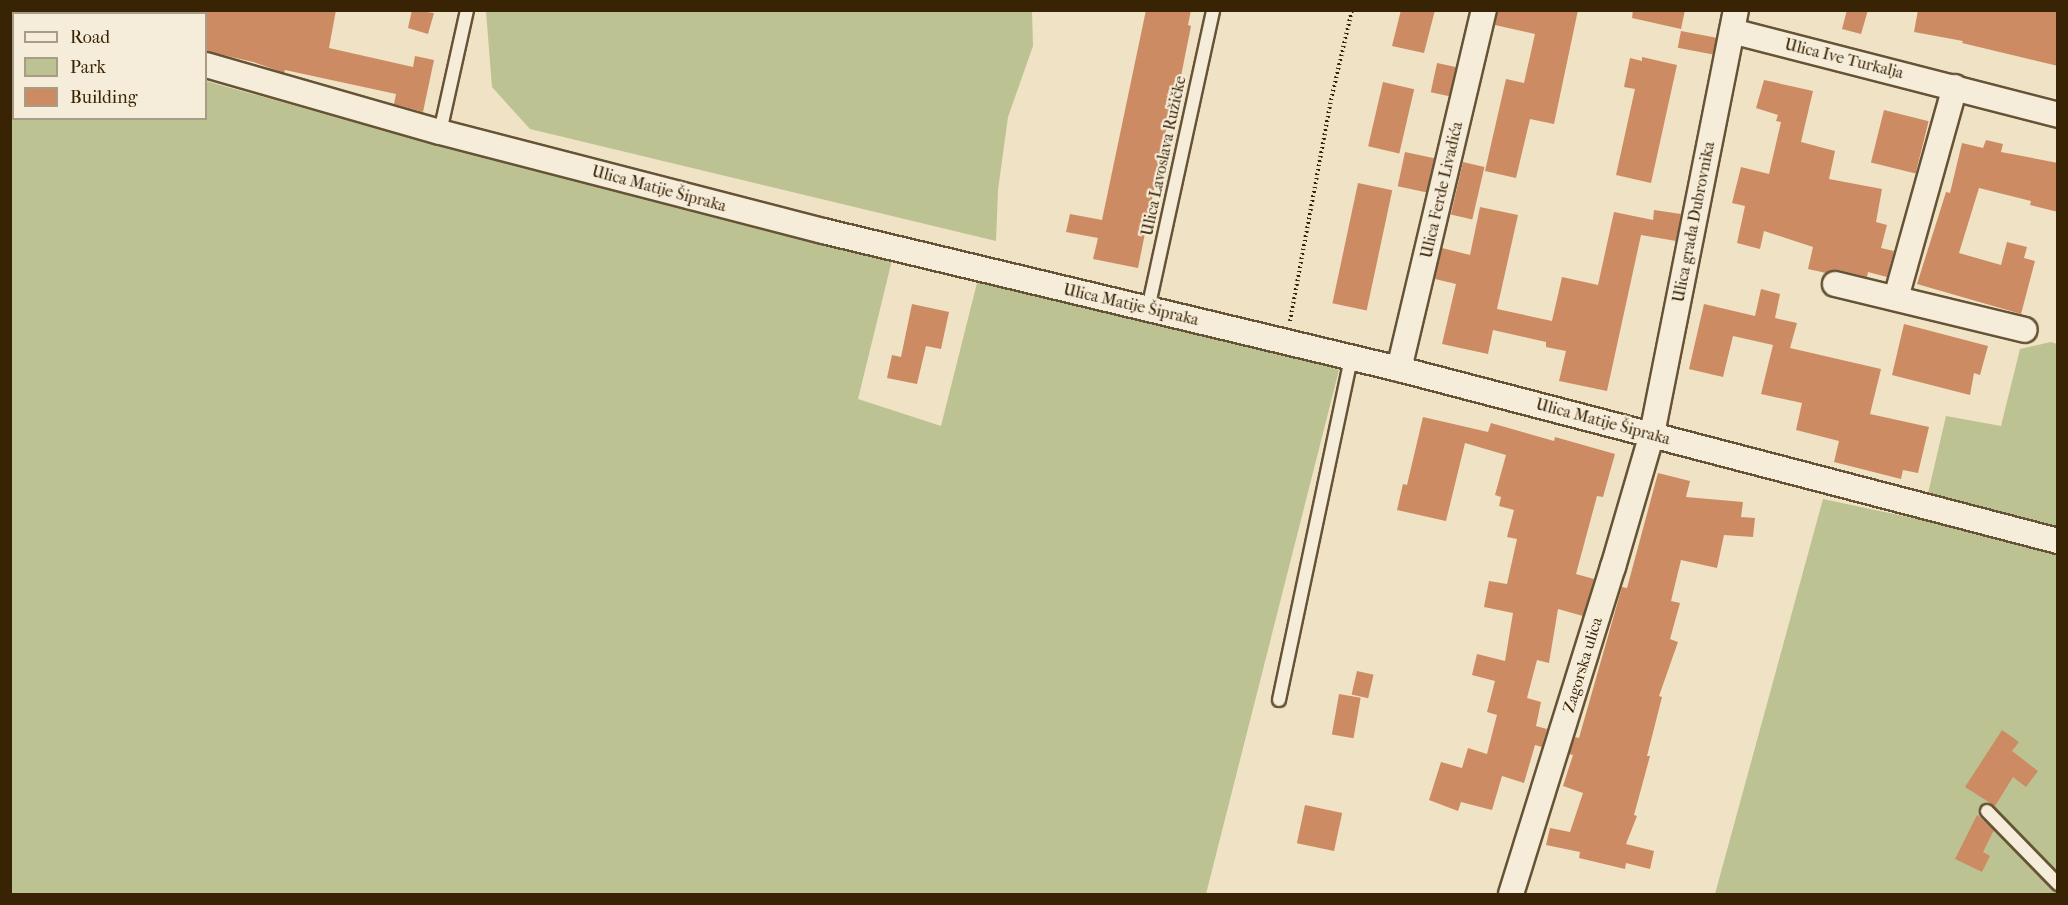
<!DOCTYPE html>
<html>
<head>
<meta charset="utf-8">
<style>
  body { margin:0 }
  #map { position:relative; width:2068px; height:905px; overflow:hidden; background:#efe2c5; font-family:"IM FELL French Canon",serif }
  div>[style] { position:absolute }
  .green>* { inset:0; background:#bdc292 }
  .building>* { inset:0; background:#cd8b64; transform-origin:0 0 }
  .path>* { height:4px; margin-top:-2px; transform-origin:0; background:repeating-linear-gradient(90deg,#382305 0 1.5px,transparent 0 4.5px) }
  .roads { filter:drop-shadow(2px 0 #665335) drop-shadow(-2px 0 #665335) drop-shadow(0 2px #665335) drop-shadow(0 -2px #665335) }
  .service>* { height:12px; margin:-6px; padding:0 6px; transform-origin:6px; border-radius:6px; background:#f5ecd9 }
  .minor>* { height:24px; margin:-12px; padding:0 12px; transform-origin:12px; border-radius:12px; background:#f5ecd9 }
  span { translate:-50% -50%; white-space:nowrap; text-align:center; line-height:1.15; -webkit-text-stroke:4.5px #f5ecd9; paint-order:stroke }
  .street-label { font-size:16px; color:#382305 }
  .frame { position:absolute; inset:0; border:12px solid #382305; pointer-events:none }
  .legend { position:absolute; left:12px; top:12px; width:195px; height:108px; box-sizing:border-box; background:#f5ecd9; border:2px solid #a99c84; margin:0; padding:8px 10px; list-style:none; font-size:18px; color:#382305 }
  .legend li { display:flex; align-items:center; gap:12px; height:30px }
  .legend b { width:30px; border:2px solid #a99c84 }
</style>
</head>
<body>
<div id="map">
  <div class="green">
    <div style="clip-path:polygon(93px 10px,101px 13px,14px 14px,14px 118px,206px 118px,206px 81px,411px 138px,893px 256px,858px 399px,941px 426px,978px 279px,1198px 326px,1339px 370px,1206px 894px,11px 894px,10px 11px)"></div>
    <div style="clip-path:polygon(486px 11px,1032px 11px,1033px 46px,1008px 117px,998px 190px,996px 241px,530px 129px,492px 87px)"></div>
    <div style="clip-path:polygon(2051px 342px,2057px 344px,2057px 536px,1926px 502px,1946px 416px,2001px 426px,2020px 349px)"></div>
    <div style="clip-path:polygon(1823px 499px,1951px 526px,2057px 554px,2057px 894px,1715px 894px)"></div>
  </div>
  <div class="building">
    <div style="clip-path:polygon(206px 10px,336px 10px,329px 48px,413px 67px,415px 56px,434px 60px,423px 112px,394px 104px,396px 94px,285px 70px,284px 73px,253px 62px,206px 51px)"></div>
    <div style="clip-path:polygon(412px 10px,434px 13px,428px 34px,408px 28px)"></div>
    <div style="clip-path:polygon(1146px 10px,1191px 10px,1188px 25px,1191px 26px,1177px 96px,1173px 95px,1138px 268px,1093px 259px,1098px 238px,1066px 232px,1070px 214px,1102px 220px)"></div>
    <div style="clip-path:polygon(1401px 10px,1435px 10px,1424px 53px,1392px 46px)"></div>
    <div style="clip-path:polygon(1498px 10px,1578px 10px,1554px 124px,1530px 119px,1516px 178px,1485px 171px,1506px 79px,1524px 83px,1535px 34px,1495px 25px)"></div>
    <div style="clip-path:polygon(1633px 10px,1685px 10px,1681px 29px,1632px 18px)"></div>
    <div style="clip-path:polygon(1847px 10px,1868px 10px,1861px 34px,1842px 29px)"></div>
    <div style="clip-path:polygon(1918px 10px,2058px 10px,2058px 66px,1962px 43px,1963px 41px,1914px 32px)"></div>
    <div style="left:1681px;top:31px;width:36px;height:17px;rotate:11deg"></div>
    <div style="clip-path:polygon(1642px 57px,1677px 65px,1651px 183px,1616px 175px,1635px 89px,1624px 87px,1630px 58px,1642px 61px)"></div>
    <div style="left:1437px;top:63px;width:19px;height:30px;rotate:12deg"></div>
    <div style="clip-path:polygon(1764px 80px,1813px 91px,1801px 142px,1835px 151px,1829px 179px,1882px 189px,1876px 222px,1887px 225px,1881px 248px,1894px 251px,1887px 277px,1868px 272px,1867px 277px,1838px 270px,1826px 273px,1808px 269px,1813px 247px,1764px 231px,1760px 249px,1737px 243px,1745px 206px,1732px 203px,1741px 167px,1769px 174px,1781px 122px,1776px 121px,1778px 115px,1756px 108px)"></div>
    <div style="left:1383px;top:82px;width:32px;height:66px;rotate:13deg"></div>
    <div style="left:1884px;top:110px;width:46px;height:54px;rotate:14deg"></div>
    <div style="clip-path:polygon(1986px 140px,2003px 144px,2001px 152px,2058px 163px,2058px 212px,2030px 205px,2031px 201px,1979px 188px,1959px 253px,2001px 265px,2007px 242px,2027px 247px,2024px 258px,2035px 261px,2021px 314px,1917px 284px,1946px 192px,1950px 193px,1962px 143px,1983px 148px)"></div>
    <div style="left:1405px;top:152px;width:30px;height:35px;rotate:12deg"></div>
    <div style="left:1463px;top:162px;width:22px;height:54px;rotate:13deg"></div>
    <div style="left:1358px;top:183px;width:35px;height:123px;rotate:12deg"></div>
    <div style="clip-path:polygon(1480px 207px,1518px 215px,1497px 309px,1552px 321px,1562px 277px,1598px 285px,1614px 212px,1653px 220px,1654px 210px,1681px 214px,1676px 241px,1641px 235px,1607px 391px,1559px 381px,1566px 351px,1546px 347px,1546px 342px,1493px 330px,1488px 354px,1442px 344px,1456px 284px,1435px 279px,1442px 248px,1470px 255px)"></div>
    <div style="clip-path:polygon(1761px 289px,1780px 294px,1775px 318px,1797px 323px,1790px 348px,1881px 369px,1870px 414px,1929px 427px,1918px 473px,1903px 470px,1901px 479px,1834px 462px,1839px 441px,1796px 430px,1802px 403px,1761px 394px,1773px 345px,1733px 336px,1723px 377px,1689px 369px,1704px 304px,1755px 316px)"></div>
    <div style="clip-path:polygon(912px 304px,949px 312px,941px 349px,926px 346px,917px 384px,887px 378px,892px 355px,901px 357px)"></div>
    <div style="clip-path:polygon(1904px 324px,1988px 346px,1980px 375px,1974px 373px,1970px 395px,1892px 375px)"></div>
    <div style="clip-path:polygon(1423px 417px,1488px 432px,1491px 423px,1554px 441px,1555px 437px,1615px 454px,1603px 497px,1597px 496px,1576px 574px,1594px 579px,1583px 616px,1558px 609px,1549px 663px,1537px 660px,1527px 698px,1541px 702px,1536px 726px,1547px 729px,1542px 747px,1535px 745px,1524px 783px,1502px 776px,1492px 810px,1461px 802px,1458px 811px,1429px 800px,1441px 762px,1462px 768px,1468px 748px,1487px 754px,1497px 715px,1487px 712px,1495px 681px,1472px 675px,1477px 654px,1505px 661px,1513px 613px,1484px 607px,1489px 581px,1507px 584px,1517px 539px,1507px 537px,1514px 510px,1499px 506px,1501px 497px,1495px 495px,1506px 455px,1465px 443px,1446px 521px,1397px 510px,1403px 484px,1407px 485px)"></div>
    <div style="clip-path:polygon(1658px 473px,1690px 481px,1686px 497px,1743px 502px,1741px 517px,1755px 518px,1753px 537px,1724px 535px,1717px 568px,1681px 560px,1671px 601px,1680px 603px,1670px 639px,1678px 642px,1659px 696px,1662px 697px,1647px 756px,1650px 756px,1634px 815px,1637px 816px,1626px 844px,1654px 851px,1650px 869px,1626px 863px,1625px 869px,1579px 858px,1580px 852px,1546px 845px,1550px 828px,1570px 832px,1583px 793px,1563px 786px,1573px 755px,1569px 754px,1575px 737px,1579px 738px,1622px 587px,1627px 588px)"></div>
    <div style="left:1357px;top:671px;width:17px;height:24px;rotate:13deg"></div>
    <div style="left:1339px;top:694px;width:22px;height:41px;rotate:10deg"></div>
    <div style="clip-path:polygon(2002px 730px,2019px 742px,2012px 751px,2038px 771px,2026px 787px,2013px 777px,1995px 806px,1965px 787px)"></div>
    <div style="left:1305px;top:805px;width:38px;height:39px;rotate:12deg"></div>
    <div style="clip-path:polygon(1977px 815px,1994px 830px,1983px 852px,1990px 856px,1982px 872px,1955px 859px)"></div>
  </div>
  <div class="path">
    <div style="left:1290px;top:321px;width:225px;rotate:-79.5deg"></div>
    <div style="left:1331px;top:100px;width:92px;rotate:-76.9deg"></div>
  </div>
  <div class="roads">
    <div class="service">
      <div style="left:440px;top:132px;width:125px;rotate:-77.5deg"></div>
      <div style="left:1148px;top:309px;width:306px;rotate:-77.7deg"></div>
      <div style="left:1279px;top:700px;width:350px;rotate:-78.1deg"></div>
      <div style="left:1987px;top:811px;width:102px;rotate:45.8deg"></div>
    </div>
    <div class="minor">
      <div style="left:131px;top:14px;width:4px;rotate:-90deg"></div>
      <div style="left:1732px;top:31px;width:337px;rotate:14.4deg"></div>
      <div style="left:206px;top:65px;width:243px;rotate:16deg"></div>
      <div style="left:440px;top:132px;width:396px;rotate:14.5deg"></div>
      <div style="left:823px;top:231px;width:592px;rotate:13.47deg"></div>
      <div style="left:1399px;top:369px;width:681px;rotate:14.63deg"></div>
      <div style="left:1835px;top:284px;width:195px;rotate:13.6deg"></div>
      <div style="left:1896px;top:298px;width:219px;rotate:-74.4deg"></div>
      <div style="left:1399px;top:369px;width:369px;rotate:-76.7deg"></div>
      <div style="left:1511px;top:894px;width:343px;rotate:-72.7deg"></div>
      <div style="left:1613px;top:567px;width:139px;rotate:-73.7deg"></div>
      <div style="left:1652px;top:434px;width:432px;rotate:-78.8deg"></div>
    </div>
  </div>
  <div class="street-label">
    <span style="left:1844px;top:59px;rotate:14deg">Ulica Ive Turkalja</span>
    <span style="left:1164px;top:156px;rotate:-78deg">Ulica Lavoslava Ružičke</span>
    <span style="left:659px;top:189px;rotate:15deg">Ulica Matije Šipraka</span>
    <span style="left:1442px;top:190px;rotate:-77deg">Ulica Ferde Livadića</span>
    <span style="left:1694px;top:222px;rotate:-79deg">Ulica grada Dubrovnika</span>
    <span style="left:1131px;top:305px;rotate:13deg">Ulica Matije Šipraka</span>
    <span style="left:1603px;top:422px;rotate:15deg">Ulica Matije Šipraka</span>
    <span style="left:1583px;top:665px;rotate:-73deg">Zagorska ulica</span>
  </div>
  <div class="frame"></div>
  <ul class="legend">
  <li><b style="height:8px;background:#f5ecd9"></b>Road</li>
  <li><b style="height:16px;background:#bdc292"></b>Park</li>
  <li><b style="height:16px;background:#cd8b64"></b>Building</li>
  </ul>
</div>
</body>
</html>
